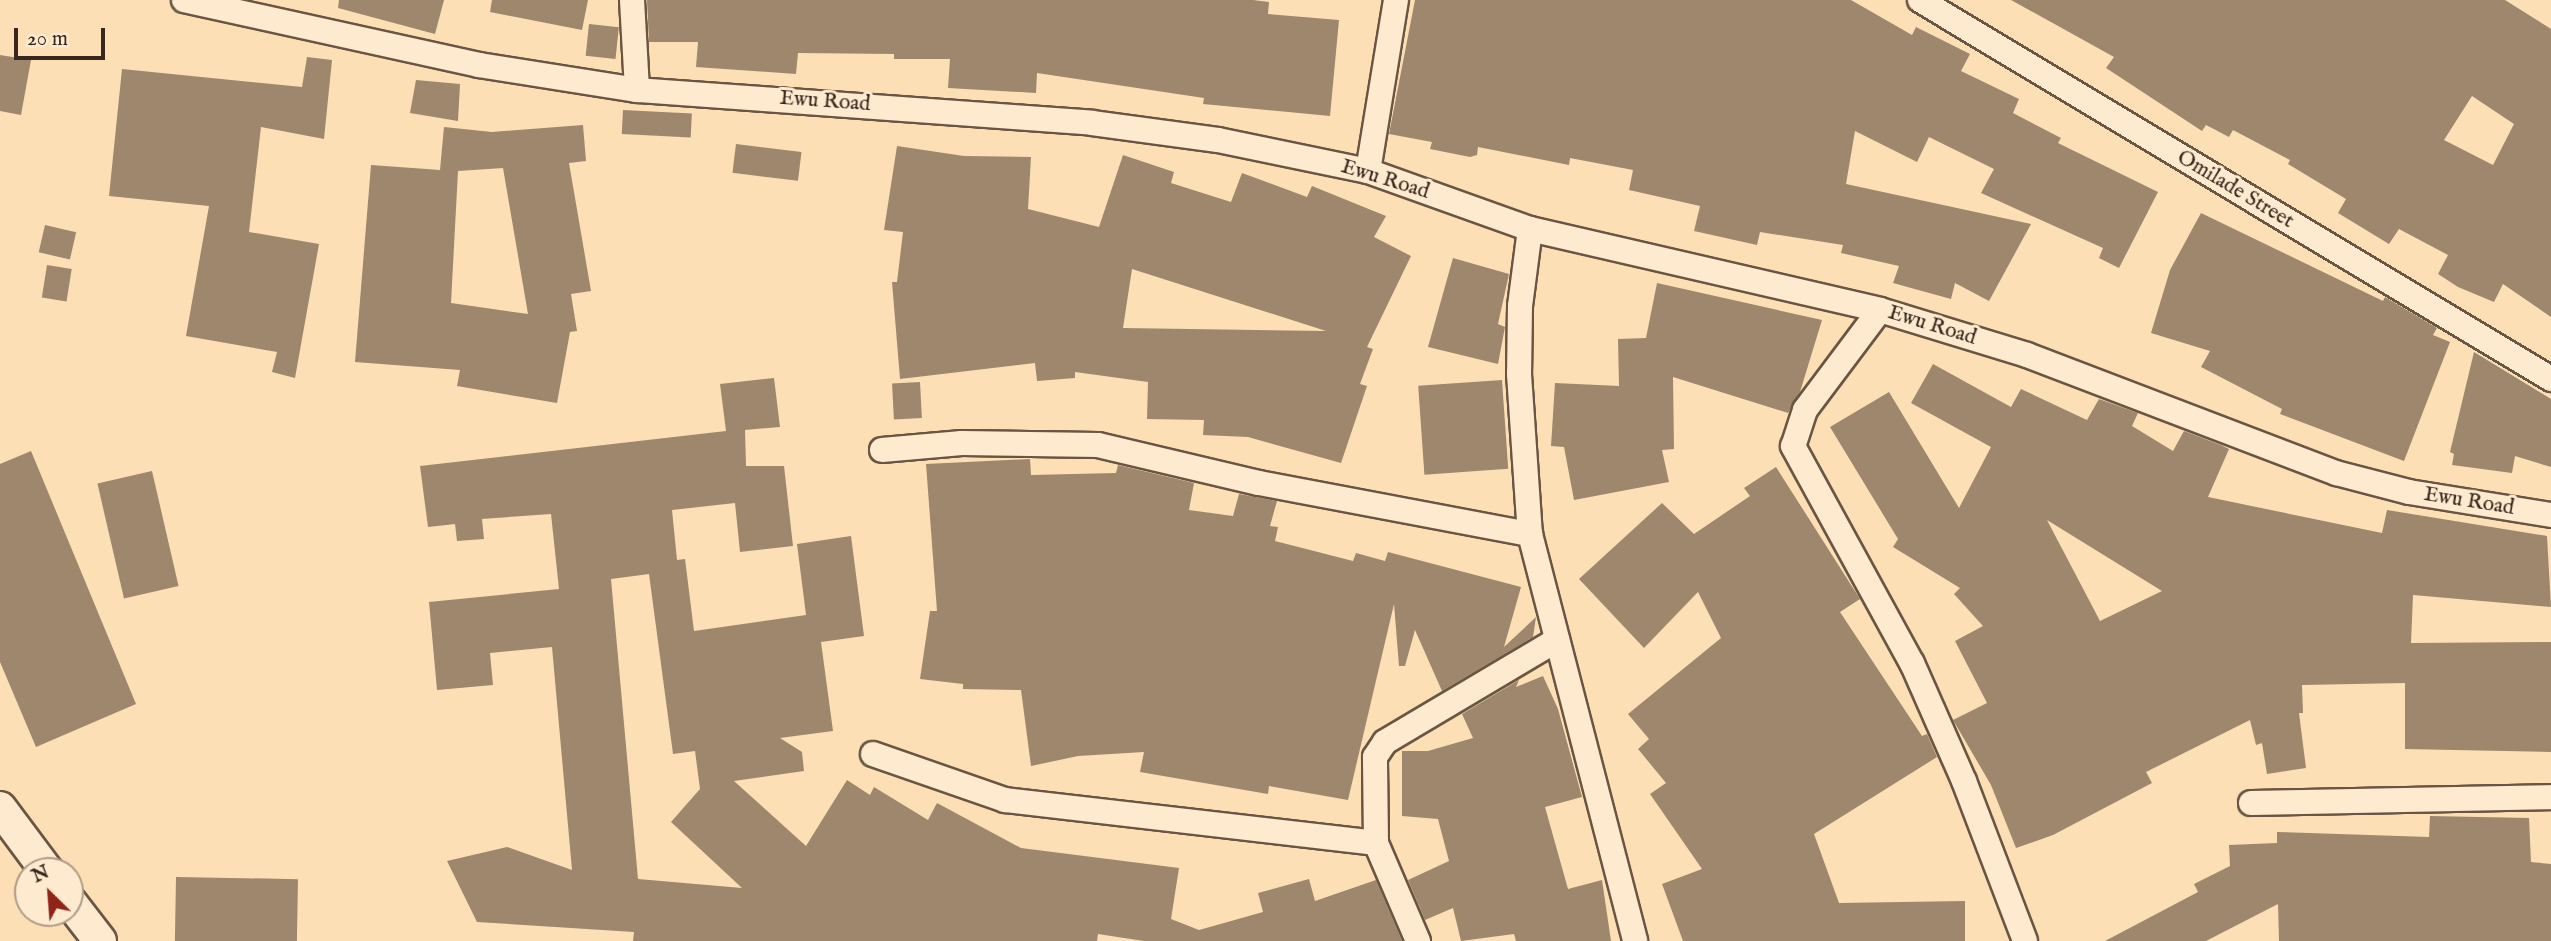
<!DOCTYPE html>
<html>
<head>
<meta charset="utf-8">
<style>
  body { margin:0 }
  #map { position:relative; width:2551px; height:941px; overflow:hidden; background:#fcdfb5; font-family:"IM FELL English",serif }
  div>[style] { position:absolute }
  .building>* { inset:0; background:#9e876c; transform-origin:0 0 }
  .roads { filter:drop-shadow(2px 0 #6a5543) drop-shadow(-2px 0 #6a5543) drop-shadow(0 2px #6a5543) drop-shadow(0 -2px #6a5543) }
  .minor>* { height:24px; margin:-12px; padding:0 12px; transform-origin:12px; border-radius:12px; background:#fdeacf }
  .tertiary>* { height:32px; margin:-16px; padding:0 16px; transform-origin:16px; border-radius:16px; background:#fdeacf }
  span { translate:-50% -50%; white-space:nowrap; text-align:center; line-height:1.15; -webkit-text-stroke:6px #fdeacf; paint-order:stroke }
  .street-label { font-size:21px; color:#39271d }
  .north { position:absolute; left:14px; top:857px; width:70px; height:70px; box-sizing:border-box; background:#fdeacf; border:2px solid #af9c88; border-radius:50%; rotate:335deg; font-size:19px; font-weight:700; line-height:28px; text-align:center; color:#39271d }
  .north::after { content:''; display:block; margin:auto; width:24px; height:32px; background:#8f2418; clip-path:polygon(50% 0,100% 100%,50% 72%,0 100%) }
  .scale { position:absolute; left:14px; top:28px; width:91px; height:32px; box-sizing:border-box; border:4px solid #39271d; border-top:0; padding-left:9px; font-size:21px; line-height:24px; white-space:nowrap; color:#39271d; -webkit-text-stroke:5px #fdeacf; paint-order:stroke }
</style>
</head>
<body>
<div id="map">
  <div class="building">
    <div style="clip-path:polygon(339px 0,444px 0,435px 34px,338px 8px)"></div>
    <div style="clip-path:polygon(492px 0,588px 0,582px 30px,490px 12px)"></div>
    <div style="clip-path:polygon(647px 0,1253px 0,1269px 2px,1268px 14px,1339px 20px,1330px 116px,1203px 104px,1204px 98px,1037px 73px,1036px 93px,948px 88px,950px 59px,894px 59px,894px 54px,798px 53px,796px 74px,696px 67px,698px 42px,649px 42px)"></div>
    <div style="clip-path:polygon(1415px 0,1851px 0,1912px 35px,1916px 27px,1970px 54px,1961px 71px,2019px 99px,2013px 113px,2061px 138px,2058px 143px,2158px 192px,2119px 268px,2099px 258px,2103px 248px,1981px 193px,1994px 169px,1929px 137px,1917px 162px,1855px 131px,1846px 184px,2031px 224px,1989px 301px,1955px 283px,1951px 299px,1893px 283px,1899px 266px,1841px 253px,1843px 245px,1760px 232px,1757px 245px,1694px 231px,1700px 206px,1629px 190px,1633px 170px,1570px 158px,1569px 165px,1478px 147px,1477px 155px,1470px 157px,1430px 149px,1432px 142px,1389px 134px)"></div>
    <div style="clip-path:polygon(evenodd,2011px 0,2505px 0,2551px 29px,2551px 317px,2503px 284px,2494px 302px,2458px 287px,2438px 274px,2448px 255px,2399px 229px,2389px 244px,2338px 213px,2346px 199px,2288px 164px,2290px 160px,2233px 130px,2229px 137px,2206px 125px,2202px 131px,2106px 68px,2114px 57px,2011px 0,2472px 96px,2514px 124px,2493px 165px,2444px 140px,2472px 96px)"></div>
    <div style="left:589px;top:24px;width:30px;height:32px;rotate:6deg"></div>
    <div style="clip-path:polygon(0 55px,31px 60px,21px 115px,0 111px)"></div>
    <div style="clip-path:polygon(307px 57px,332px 60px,324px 139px,261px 127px,249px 232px,319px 244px,295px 378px,272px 372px,277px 352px,186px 336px,209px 206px,109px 196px,122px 69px,302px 87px)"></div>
    <div style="clip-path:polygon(416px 80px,460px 84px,458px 121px,410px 113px)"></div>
    <div style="left:623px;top:110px;width:69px;height:24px;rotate:3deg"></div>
    <div style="clip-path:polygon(evenodd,583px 125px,586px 161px,569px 163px,591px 291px,571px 294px,577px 331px,570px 332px,557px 403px,457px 386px,460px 370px,355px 362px,371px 165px,440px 170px,444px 127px,492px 132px,583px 125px,503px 168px,528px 314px,451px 303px,458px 171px,503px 168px)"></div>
    <div style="left:736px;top:144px;width:66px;height:29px;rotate:7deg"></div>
    <div style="clip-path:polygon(evenodd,897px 146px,964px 156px,1031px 157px,1028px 209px,1099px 227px,1123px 155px,1174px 172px,1171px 183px,1231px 202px,1242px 173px,1307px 197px,1312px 186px,1386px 216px,1374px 237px,1411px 256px,1367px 347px,1373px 349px,1360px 384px,1367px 386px,1341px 463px,1248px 437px,1203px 435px,1204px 420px,1147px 419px,1148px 382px,1075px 372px,1075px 378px,1037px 381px,1035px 363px,900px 379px,892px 282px,897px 282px,903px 232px,884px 230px,897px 146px,1132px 269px,1326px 331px,1123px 328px,1132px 269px)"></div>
    <div style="clip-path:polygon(2201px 213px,2383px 301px,2385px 297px,2437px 328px,2433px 335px,2450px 342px,2404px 461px,2280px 414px,2282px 409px,2201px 367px,2210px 351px,2151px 333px,2170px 270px)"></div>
    <div style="left:45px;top:225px;width:32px;height:28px;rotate:13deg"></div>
    <div style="clip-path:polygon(1453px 258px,1509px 274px,1498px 324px,1505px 327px,1498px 364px,1428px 347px)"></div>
    <div style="left:47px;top:265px;width:25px;height:33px;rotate:9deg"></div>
    <div style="clip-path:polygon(1657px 283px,1822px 320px,1800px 392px,1788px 413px,1673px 377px,1674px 449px,1662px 450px,1669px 482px,1574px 500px,1564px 447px,1551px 446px,1555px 383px,1619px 386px,1618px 339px,1646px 338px)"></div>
    <div style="clip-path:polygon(2474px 352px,2551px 399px,2551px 467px,2515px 456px,2512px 473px,2452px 465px,2454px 454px,2450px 452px)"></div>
    <div style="clip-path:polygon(evenodd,1933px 364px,2011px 407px,2021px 389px,2087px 420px,2099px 399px,2138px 413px,2132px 426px,2173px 451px,2184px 431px,2221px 445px,2229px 449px,2208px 497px,2382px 533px,2387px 510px,2547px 536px,2551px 607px,2413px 595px,2411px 643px,2551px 642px,2551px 752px,2405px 749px,2405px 683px,2302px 685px,2303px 713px,2299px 713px,2306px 768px,2267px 774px,2262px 743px,2256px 745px,2250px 720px,2146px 772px,2152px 783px,2053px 835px,2016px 848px,1991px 785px,1953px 720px,1987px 703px,1955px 641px,1983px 626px,1954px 594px,1960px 588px,1893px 547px,1898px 539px,1830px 427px,1889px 392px,1959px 508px,1991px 447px,1911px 403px,1933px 364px,2047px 520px,2162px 591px,2100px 621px,2047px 520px)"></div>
    <div style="clip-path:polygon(evenodd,774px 378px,780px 427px,745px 430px,746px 466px,784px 466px,793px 546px,740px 552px,735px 503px,672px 510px,677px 560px,685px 559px,694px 631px,806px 615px,797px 544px,851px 536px,864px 636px,821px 642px,833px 731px,780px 738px,802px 752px,804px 771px,734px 781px,806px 846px,847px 780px,870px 795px,874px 787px,928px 820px,937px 803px,1021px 848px,1179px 868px,1171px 919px,1199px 930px,1263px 912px,1258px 893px,1309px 879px,1315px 901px,1376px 880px,1402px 941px,1144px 941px,1098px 934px,1097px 941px,633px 941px,634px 932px,477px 922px,447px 861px,507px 847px,572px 870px,552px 647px,490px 653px,493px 685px,437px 690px,429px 602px,559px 589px,551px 514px,482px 519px,484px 539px,457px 541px,455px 524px,428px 527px,420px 466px,726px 431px,720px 384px,774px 378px,649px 574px,673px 754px,695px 751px,700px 789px,671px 822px,742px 888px,638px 879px,611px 579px,649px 574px)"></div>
    <div style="left:1502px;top:380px;width:89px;height:84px;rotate:86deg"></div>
    <div style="left:920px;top:382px;width:36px;height:28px;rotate:87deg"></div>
    <div style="clip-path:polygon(31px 451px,136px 704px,36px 747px,0 662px,0 464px)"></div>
    <div style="clip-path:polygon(1030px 459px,1031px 475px,1116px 473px,1118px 465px,1194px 483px,1189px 510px,1233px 516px,1239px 494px,1277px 501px,1270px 526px,1278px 527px,1275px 541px,1353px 561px,1356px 553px,1385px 561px,1388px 552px,1521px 587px,1504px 647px,1536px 617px,1533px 637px,1442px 691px,1415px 630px,1405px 666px,1399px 666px,1394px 604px,1348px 800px,1269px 786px,1268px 794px,1140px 772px,1144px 752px,1078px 756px,1031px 766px,1021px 690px,963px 689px,963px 684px,920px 679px,930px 611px,937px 611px,926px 464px)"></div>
    <div style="clip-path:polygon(1776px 467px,1860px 599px,1840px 612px,1922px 736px,1927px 734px,1937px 757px,1814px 834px,1839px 903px,1965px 901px,1965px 941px,1683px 941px,1662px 884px,1702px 869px,1650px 794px,1666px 783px,1638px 749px,1649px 739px,1628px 714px,1721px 638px,1698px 592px,1644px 648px,1579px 579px,1662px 503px,1694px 534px,1750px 496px,1744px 488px)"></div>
    <div style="left:152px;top:471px;width:118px;height:56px;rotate:77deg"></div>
    <div style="clip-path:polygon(1543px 676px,1558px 709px,1582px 797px,1545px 807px,1568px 889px,1602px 880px,1611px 941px,1516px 941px,1514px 934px,1461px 941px,1453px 908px,1425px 920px,1408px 880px,1449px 861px,1438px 819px,1402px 816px,1402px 751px,1428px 751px,1473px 738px,1462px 714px,1519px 680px,1516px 687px)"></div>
    <div style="clip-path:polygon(2430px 816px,2529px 818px,2531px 862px,2551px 864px,2551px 941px,2279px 941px,2278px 904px,2206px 941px,2105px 941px,2198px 892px,2194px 884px,2230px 866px,2229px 845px,2277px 843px,2277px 832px,2429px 837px)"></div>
    <div style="left:176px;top:877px;width:122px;height:64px;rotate:1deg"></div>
  </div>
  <div class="roads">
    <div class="minor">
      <div style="left:184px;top:0;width:302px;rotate:12.4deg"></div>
      <div style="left:479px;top:65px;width:160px;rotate:9deg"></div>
      <div style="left:637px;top:90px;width:456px;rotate:4.1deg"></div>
      <div style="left:1092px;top:123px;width:127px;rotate:7.7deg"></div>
      <div style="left:1218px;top:140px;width:153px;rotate:11.7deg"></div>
      <div style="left:1368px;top:171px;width:172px;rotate:19.7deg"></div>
      <div style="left:1530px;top:229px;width:359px;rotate:13deg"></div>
      <div style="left:1880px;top:310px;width:154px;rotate:17deg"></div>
      <div style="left:2027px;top:355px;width:331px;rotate:20.9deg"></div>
      <div style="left:2336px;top:473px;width:75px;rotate:14.6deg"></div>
      <div style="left:2409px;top:492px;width:144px;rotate:9.2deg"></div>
      <div style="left:632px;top:0;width:90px;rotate:86.8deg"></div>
      <div style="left:1920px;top:0;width:736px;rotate:30.99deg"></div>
      <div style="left:1368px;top:171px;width:173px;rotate:-80.7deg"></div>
      <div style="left:1530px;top:229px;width:78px;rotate:97.4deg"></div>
      <div style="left:1520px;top:306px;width:68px;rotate:90.8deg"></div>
      <div style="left:1519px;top:374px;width:160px;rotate:86.1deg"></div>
      <div style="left:1530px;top:534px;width:420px;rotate:75.5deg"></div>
      <div style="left:1880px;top:310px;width:125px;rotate:126.9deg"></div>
      <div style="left:1805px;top:410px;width:38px;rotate:108deg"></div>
      <div style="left:1793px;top:446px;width:247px;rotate:61.3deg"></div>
      <div style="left:1912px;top:663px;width:129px;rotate:66.2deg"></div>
      <div style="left:1964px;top:781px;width:171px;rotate:69.1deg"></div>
      <div style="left:882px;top:450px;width:80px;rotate:-5deg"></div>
      <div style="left:962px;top:443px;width:136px;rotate:0.8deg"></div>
      <div style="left:1098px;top:445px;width:165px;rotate:13.3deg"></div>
      <div style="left:1259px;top:483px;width:276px;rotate:10.7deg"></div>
      <div style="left:873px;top:754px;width:140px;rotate:19.2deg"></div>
      <div style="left:1005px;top:800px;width:373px;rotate:6.6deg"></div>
      <div style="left:2251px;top:803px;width:300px;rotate:-1.1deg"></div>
      <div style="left:1418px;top:941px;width:107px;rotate:-113.2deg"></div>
      <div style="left:1376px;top:843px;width:86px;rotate:-90.7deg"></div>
      <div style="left:1375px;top:757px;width:18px;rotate:-56deg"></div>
      <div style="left:1385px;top:742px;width:200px;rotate:-30.7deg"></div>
    </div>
    <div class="tertiary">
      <div style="left:0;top:808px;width:79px;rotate:53.3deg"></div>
      <div style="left:70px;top:902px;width:49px;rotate:52.4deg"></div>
    </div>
  </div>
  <div class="street-label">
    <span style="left:825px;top:102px;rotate:4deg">Ewu Road</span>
    <span style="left:1385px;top:180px;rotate:17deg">Ewu Road</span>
    <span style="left:2235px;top:190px;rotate:31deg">Omilade Street</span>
    <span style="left:1932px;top:326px;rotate:17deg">Ewu Road</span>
    <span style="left:2469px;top:502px;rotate:9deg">Ewu Road</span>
  </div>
  <div class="north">N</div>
  <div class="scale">20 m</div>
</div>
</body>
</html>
